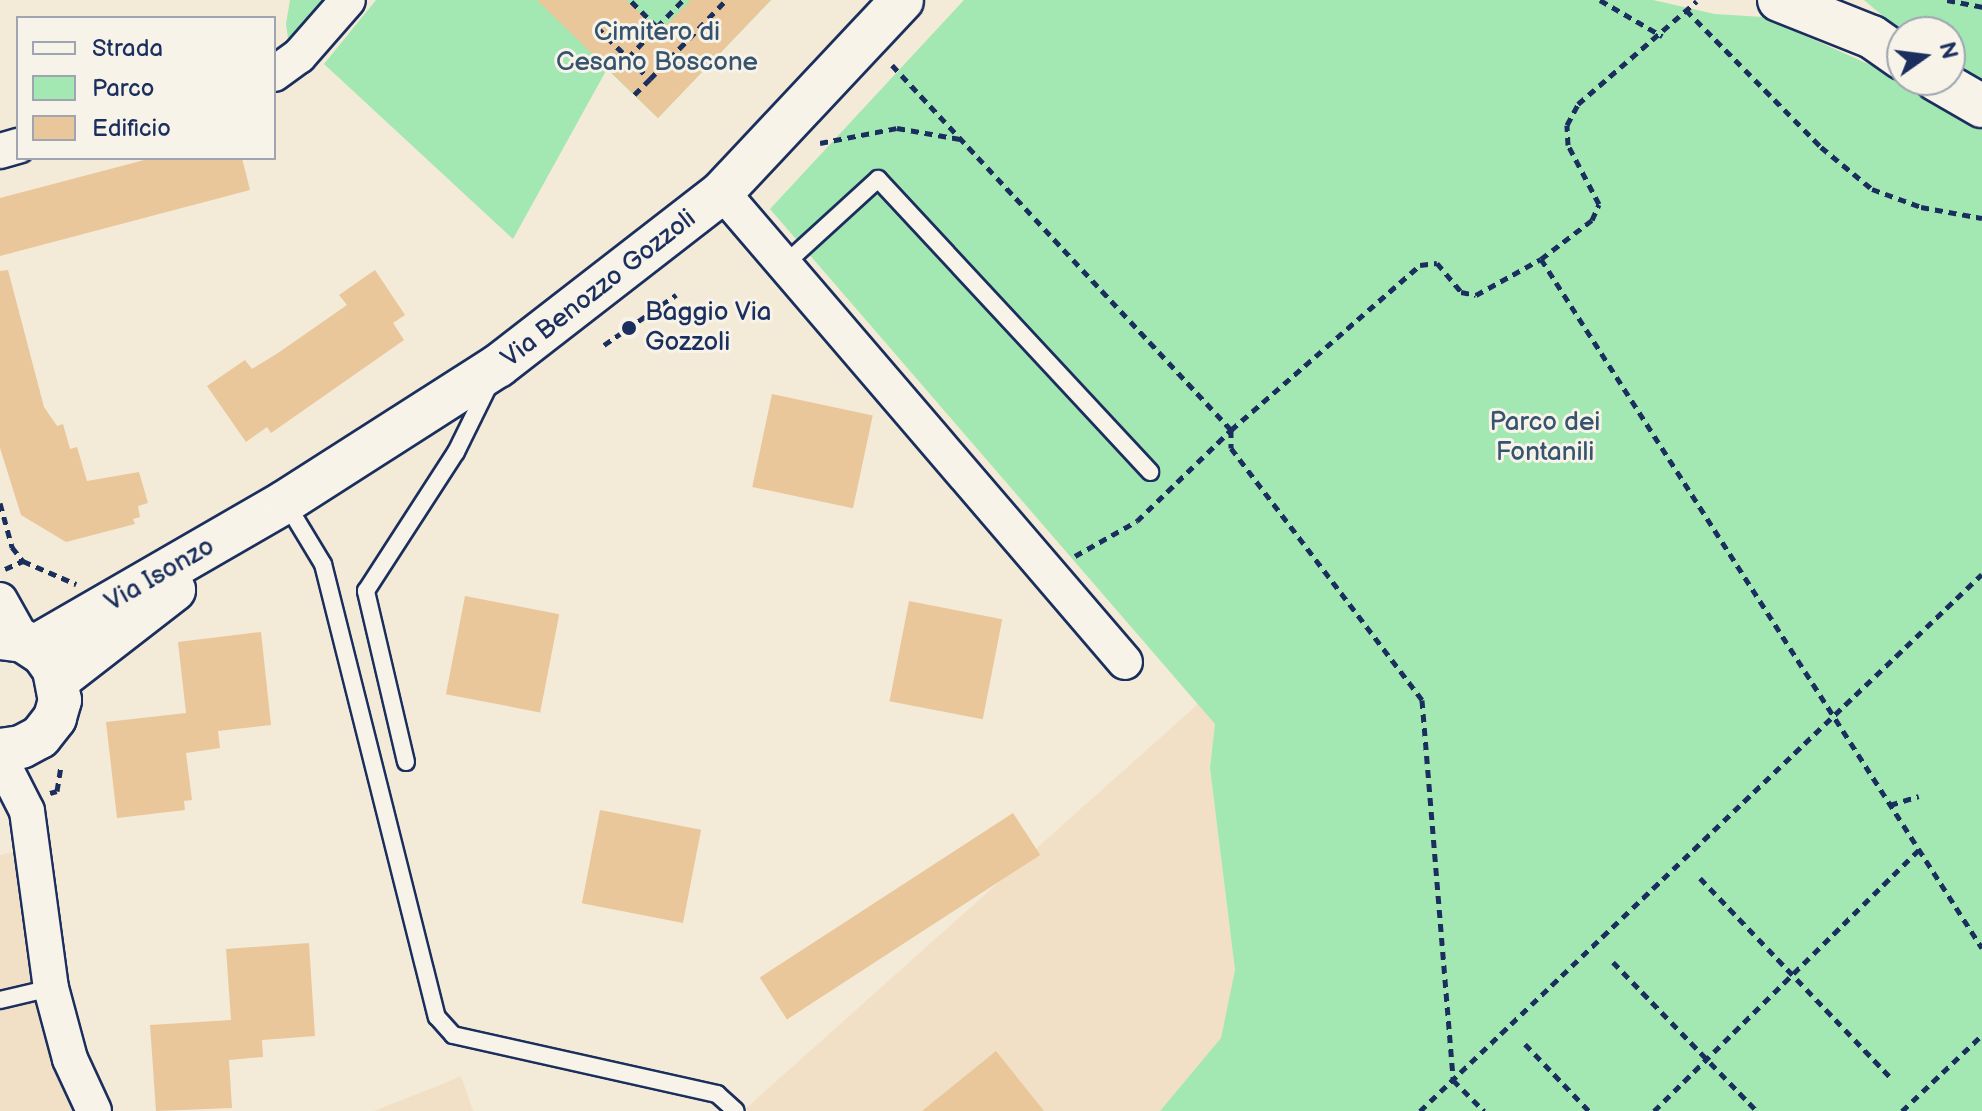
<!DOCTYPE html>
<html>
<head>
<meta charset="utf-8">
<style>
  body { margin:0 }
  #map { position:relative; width:1982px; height:1111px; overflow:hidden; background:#f4ead8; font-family:"Balsamiq Sans",sans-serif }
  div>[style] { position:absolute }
  .built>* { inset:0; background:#f1e0c5 }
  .green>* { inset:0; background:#a3e7b2 }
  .building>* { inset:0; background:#e9c79a; transform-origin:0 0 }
  .path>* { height:5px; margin-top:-2.5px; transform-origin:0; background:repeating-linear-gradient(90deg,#1b2f5e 0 8px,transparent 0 14px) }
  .roads { filter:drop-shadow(2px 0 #1b2f5e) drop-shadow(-2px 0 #1b2f5e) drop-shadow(0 2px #1b2f5e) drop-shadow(0 -2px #1b2f5e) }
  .service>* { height:16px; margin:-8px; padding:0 8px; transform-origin:8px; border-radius:8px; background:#f7f3e8 }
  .minor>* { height:34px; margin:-17px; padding:0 17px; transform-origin:17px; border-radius:17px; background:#f7f3e8 }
  .tertiary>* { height:42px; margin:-21px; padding:0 21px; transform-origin:21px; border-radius:21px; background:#f7f3e8 }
  .dots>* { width:22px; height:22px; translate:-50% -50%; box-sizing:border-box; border:4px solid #f7f3e8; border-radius:50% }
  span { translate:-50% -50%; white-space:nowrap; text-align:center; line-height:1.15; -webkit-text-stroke:6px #f7f3e8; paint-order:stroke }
  .park-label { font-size:26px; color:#36546f }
  .street-label { font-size:26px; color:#1b2f5e }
  .poi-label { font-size:26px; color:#1b2f5e }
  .left { translate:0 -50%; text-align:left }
  .legend { position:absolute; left:16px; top:16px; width:260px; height:144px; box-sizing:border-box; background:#f7f3e8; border:2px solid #9fa5b1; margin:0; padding:10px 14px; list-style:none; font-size:24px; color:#1b2f5e }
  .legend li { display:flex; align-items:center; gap:16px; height:40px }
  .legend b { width:40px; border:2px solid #9fa5b1 }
  .north { position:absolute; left:1886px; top:16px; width:80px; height:80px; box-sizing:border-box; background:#f7f3e8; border:2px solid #9fa5b1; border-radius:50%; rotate:76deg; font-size:22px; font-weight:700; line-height:32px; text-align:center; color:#1b2f5e }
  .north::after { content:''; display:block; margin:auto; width:28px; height:36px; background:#1b2f5e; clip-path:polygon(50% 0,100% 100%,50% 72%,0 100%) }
</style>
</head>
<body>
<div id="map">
  <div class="built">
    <div style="clip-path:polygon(1198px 704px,1215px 724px,1210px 768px,1235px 970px,1221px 1038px,1160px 1111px,743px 1111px)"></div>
    <div style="clip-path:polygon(18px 851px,80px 1111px,0 1111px,0 855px)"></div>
    <div style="clip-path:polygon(461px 1076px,473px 1111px,374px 1111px,445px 1083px)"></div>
  </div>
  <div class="green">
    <div style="clip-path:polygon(290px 0,327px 0,289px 45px,286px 24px)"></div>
    <div style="clip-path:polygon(376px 0,771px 0,658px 118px,607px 69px,513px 239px,324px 64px)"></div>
    <div style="clip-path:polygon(964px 0,1653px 0,1715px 14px,1763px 17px,1893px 75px,1982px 128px,1982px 1111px,1160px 1111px,1221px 1038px,1235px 970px,1210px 768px,1215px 724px,770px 209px)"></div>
    <div style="clip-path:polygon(1864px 0,1982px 0,1982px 84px,1950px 67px,1950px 32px,1902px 32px)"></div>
  </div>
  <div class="building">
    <div style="clip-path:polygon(537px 0,626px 0,660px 31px,691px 0,771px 0,658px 118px)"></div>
    <div style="clip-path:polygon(152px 158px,242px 158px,250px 190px,0 256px,0 198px)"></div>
    <div style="clip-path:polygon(8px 270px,44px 407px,57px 426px,63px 424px,70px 449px,77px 447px,87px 481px,139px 472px,148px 503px,138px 506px,140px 517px,133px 519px,135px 524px,66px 542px,21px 515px,0 448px,0 271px)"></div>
    <div style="clip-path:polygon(375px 270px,405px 315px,393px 323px,404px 340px,271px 433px,267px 427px,246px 442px,207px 386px,245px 360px,252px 369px,278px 353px,347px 305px,339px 295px)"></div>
    <div style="left:772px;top:394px;width:103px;height:95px;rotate:12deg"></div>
    <div style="left:465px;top:596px;width:96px;height:100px;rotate:11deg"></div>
    <div style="left:909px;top:601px;width:95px;height:102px;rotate:11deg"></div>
    <div style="clip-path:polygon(261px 632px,271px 725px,218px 731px,220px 748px,186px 753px,192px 800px,184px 801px,185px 810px,117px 818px,106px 722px,186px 713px,178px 642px)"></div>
    <div style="left:600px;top:810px;width:103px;height:95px;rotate:11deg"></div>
    <div style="left:1013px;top:813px;width:50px;height:302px;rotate:57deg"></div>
    <div style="clip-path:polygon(309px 943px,315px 1036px,262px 1040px,263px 1057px,229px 1060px,232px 1108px,156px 1111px,150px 1025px,231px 1020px,226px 949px)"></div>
    <div style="clip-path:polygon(996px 1051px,1044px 1111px,922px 1111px)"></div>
  </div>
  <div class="path">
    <div style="left:1600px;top:0;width:72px;rotate:30.1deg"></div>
    <div style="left:1947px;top:0;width:36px;rotate:11deg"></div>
    <div style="left:1686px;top:10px;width:192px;rotate:45.4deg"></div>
    <div style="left:1821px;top:147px;width:66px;rotate:39.5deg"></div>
    <div style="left:1872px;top:189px;width:52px;rotate:20.2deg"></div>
    <div style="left:1921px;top:207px;width:62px;rotate:10.2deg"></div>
    <div style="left:597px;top:27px;width:44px;rotate:45deg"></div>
    <div style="left:628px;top:58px;width:42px;rotate:-46.9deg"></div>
    <div style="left:657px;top:27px;width:38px;rotate:-135deg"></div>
    <div style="left:657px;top:27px;width:37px;rotate:-46deg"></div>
    <div style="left:628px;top:58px;width:30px;rotate:44deg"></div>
    <div style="left:650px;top:79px;width:23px;rotate:135deg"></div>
    <div style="left:892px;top:65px;width:498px;rotate:47.1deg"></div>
    <div style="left:1231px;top:430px;width:18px;rotate:90deg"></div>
    <div style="left:1231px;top:448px;width:316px;rotate:52.8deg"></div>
    <div style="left:1422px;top:700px;width:381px;rotate:85.3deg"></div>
    <div style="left:1453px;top:1080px;width:44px;rotate:45deg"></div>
    <div style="left:650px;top:79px;width:110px;rotate:-46.1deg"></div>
    <div style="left:820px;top:143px;width:78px;rotate:-11deg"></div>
    <div style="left:897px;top:128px;width:64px;rotate:9.9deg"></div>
    <div style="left:1541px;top:259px;width:818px;rotate:57.38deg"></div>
    <div style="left:604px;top:345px;width:88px;rotate:-34.8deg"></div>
    <div style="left:0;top:503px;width:46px;rotate:74.7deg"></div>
    <div style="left:12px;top:547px;width:18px;rotate:52deg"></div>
    <div style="left:1075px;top:556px;width:71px;rotate:-29.4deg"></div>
    <div style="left:1137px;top:521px;width:131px;rotate:-44.1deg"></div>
    <div style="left:1231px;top:430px;width:251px;rotate:-41.1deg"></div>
    <div style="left:1420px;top:265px;width:17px;rotate:-7deg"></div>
    <div style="left:1437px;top:263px;width:38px;rotate:50deg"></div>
    <div style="left:1461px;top:292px;width:15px;rotate:11deg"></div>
    <div style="left:1476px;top:295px;width:74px;rotate:-29deg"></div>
    <div style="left:1541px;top:259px;width:64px;rotate:-37.4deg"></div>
    <div style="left:1592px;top:220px;width:17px;rotate:-66deg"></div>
    <div style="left:1599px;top:204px;width:67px;rotate:-117.7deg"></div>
    <div style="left:1568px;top:145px;width:20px;rotate:-93deg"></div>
    <div style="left:1567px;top:125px;width:24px;rotate:-62deg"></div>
    <div style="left:1578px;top:104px;width:157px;rotate:-40.9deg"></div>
    <div style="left:5px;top:569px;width:20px;rotate:-24deg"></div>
    <div style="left:23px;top:561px;width:58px;rotate:23.5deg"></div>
    <div style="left:50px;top:793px;width:7px;rotate:-16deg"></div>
    <div style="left:57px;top:791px;width:26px;rotate:-81deg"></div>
    <div style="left:1890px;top:805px;width:30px;rotate:-17deg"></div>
    <div style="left:1700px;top:878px;width:279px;rotate:46.3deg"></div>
    <div style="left:1613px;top:962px;width:207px;rotate:46deg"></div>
    <div style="left:1525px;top:1044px;width:93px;rotate:46.3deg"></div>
    <div style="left:1420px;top:1111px;width:777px;rotate:-43.7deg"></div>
    <div style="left:1654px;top:1111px;width:372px;rotate:-44.6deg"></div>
    <div style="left:1902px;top:1111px;width:110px;rotate:-43.5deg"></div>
  </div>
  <div class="roads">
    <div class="service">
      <div style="left:785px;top:264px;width:126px;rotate:-42.4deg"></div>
      <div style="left:878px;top:179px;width:400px;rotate:47.1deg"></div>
      <div style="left:286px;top:503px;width:71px;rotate:58.8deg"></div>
      <div style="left:323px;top:564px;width:467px;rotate:75.9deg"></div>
      <div style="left:437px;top:1017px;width:24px;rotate:48deg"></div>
      <div style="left:453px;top:1035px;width:271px;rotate:12.6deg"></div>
      <div style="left:717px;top:1094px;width:25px;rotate:42deg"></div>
      <div style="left:406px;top:762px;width:176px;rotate:-103.2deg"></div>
      <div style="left:366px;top:591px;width:166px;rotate:-57.1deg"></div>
      <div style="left:456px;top:452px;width:77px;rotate:-63.8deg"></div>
      <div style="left:0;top:1000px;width:52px;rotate:-13.2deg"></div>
    </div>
    <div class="minor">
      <div style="left:274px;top:74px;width:31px;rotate:-36deg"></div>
      <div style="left:299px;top:56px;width:74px;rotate:-48.8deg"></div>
      <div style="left:0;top:151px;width:19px;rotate:-16deg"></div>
      <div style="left:722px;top:192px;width:619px;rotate:49.39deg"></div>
      <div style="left:0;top:600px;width:47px;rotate:60.7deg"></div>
      <div style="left:0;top:758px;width:59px;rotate:63deg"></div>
      <div style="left:27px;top:811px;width:179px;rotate:82.3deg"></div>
      <div style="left:51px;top:988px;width:73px;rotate:75deg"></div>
      <div style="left:70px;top:1059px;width:57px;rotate:65.2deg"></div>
    </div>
    <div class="tertiary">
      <div style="left:1779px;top:0;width:100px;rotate:21.7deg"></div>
      <div style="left:1872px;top:37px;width:37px;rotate:35deg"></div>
      <div style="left:1937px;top:80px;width:52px;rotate:30deg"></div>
      <div style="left:0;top:638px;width:23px;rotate:7deg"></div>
      <div style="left:23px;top:641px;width:24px;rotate:33deg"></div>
      <div style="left:43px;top:654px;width:19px;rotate:55deg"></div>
      <div style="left:54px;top:670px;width:31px;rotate:79deg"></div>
      <div style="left:60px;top:700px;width:19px;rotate:106deg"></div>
      <div style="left:55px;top:718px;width:24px;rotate:128deg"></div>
      <div style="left:40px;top:737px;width:21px;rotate:152deg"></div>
      <div style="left:21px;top:747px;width:21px;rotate:172deg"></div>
      <div style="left:34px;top:647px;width:290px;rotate:-30deg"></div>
      <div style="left:285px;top:502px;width:253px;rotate:-32.6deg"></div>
      <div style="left:498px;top:366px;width:284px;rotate:-37.8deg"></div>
      <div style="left:722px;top:192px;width:263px;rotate:-46.8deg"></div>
      <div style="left:58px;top:680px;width:147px;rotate:-37.8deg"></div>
    </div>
  </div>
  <div class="dots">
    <div style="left:629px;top:328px;background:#1b2f5e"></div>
  </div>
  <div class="park-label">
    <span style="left:657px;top:48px">Cimitero di<br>Cesano Boscone</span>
    <span style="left:1545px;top:438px">Parco dei<br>Fontanili</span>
  </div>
  <div class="street-label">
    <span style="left:599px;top:289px;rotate:-38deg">Via Benozzo Gozzoli</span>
    <span style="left:160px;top:575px;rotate:-30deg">Via Isonzo</span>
  </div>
  <div class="poi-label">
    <span class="left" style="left:645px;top:328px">Baggio Via<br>Gozzoli</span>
  </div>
  <ul class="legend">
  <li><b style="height:10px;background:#f7f3e8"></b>Strada</li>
  <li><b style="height:22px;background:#a3e7b2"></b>Parco</li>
  <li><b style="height:22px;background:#e9c79a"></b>Edificio</li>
  </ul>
  <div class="north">N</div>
</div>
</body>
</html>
